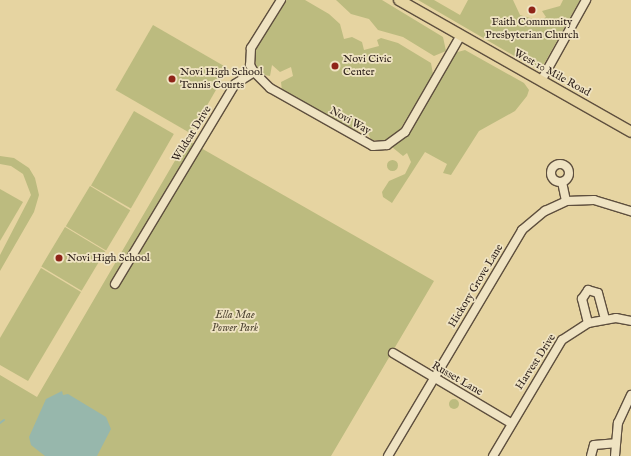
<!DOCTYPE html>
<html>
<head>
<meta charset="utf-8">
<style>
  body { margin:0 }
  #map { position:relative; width:631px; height:456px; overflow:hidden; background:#e6d4a1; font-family:"IM FELL English",serif }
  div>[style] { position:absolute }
  .green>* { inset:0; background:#bcbb7f; transform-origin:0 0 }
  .round { border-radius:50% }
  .water>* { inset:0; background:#97b7ac }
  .stream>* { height:2px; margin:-1px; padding:0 1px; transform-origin:1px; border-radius:1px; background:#97b7ac }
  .roads { filter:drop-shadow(1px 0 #5e4f3e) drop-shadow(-1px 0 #5e4f3e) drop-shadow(0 1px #5e4f3e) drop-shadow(0 -1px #5e4f3e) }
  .minor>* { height:8px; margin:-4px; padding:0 4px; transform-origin:4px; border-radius:4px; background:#efe3c2 }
  .minor>.ring { margin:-4px; padding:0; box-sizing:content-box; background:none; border:8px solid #efe3c2; border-radius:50% }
  .major>* { height:10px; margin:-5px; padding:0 5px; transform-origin:5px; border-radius:5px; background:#e6d4a1 }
  .dots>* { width:11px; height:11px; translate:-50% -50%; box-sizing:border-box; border:2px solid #efe3c2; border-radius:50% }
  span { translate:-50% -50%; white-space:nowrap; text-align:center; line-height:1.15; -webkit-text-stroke:3.5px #efe3c2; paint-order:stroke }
  .poi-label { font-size:11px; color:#30231d }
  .left { translate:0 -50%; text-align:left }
  .street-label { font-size:11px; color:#30231d }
  .park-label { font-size:11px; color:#534936; font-style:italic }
</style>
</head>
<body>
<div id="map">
  <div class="green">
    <div style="clip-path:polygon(287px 0,305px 0,329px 14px,340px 24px,344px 39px,352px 37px,362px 42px,364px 50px,379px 46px,377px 40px,381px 38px,398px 43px,431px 63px,433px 74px,398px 133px,387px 140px,371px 140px,367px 130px,354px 125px,358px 130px,354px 132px,282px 91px,281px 82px,293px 76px,291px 67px,280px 72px,272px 65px,270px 76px,259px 74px,255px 60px,256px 49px)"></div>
    <div style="clip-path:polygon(336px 0,382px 0,443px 37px,446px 51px,434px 56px,403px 37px,378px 30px,369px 19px,351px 14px)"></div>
    <div style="clip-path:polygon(418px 0,434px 0,460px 15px,468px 0,513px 0,520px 15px,540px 21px,546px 17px,542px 11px,560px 6px,563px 0,580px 0,544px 64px,535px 68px)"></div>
    <div style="left:153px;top:25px;width:87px;height:75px;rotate:30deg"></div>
    <div style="clip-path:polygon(465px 50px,524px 83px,529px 90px,527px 96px,515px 111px,479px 131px,451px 175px,443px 173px,447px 164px,425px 152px,392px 203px,383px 197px,382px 192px,389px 181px,405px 174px,411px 162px,407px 153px,403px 156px,392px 147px,409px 132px,454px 53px)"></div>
    <div style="left:134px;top:111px;width:46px;height:86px;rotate:30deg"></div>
    <div style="clip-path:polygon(187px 140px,434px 281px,331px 456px,0 456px,0 375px,37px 397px)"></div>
    <div style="clip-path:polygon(0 156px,14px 158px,29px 168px,35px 178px,39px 195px,34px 212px,0 271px,0 255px,31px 195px,23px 174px,11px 166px,0 164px)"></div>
    <div class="round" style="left:386.5px;top:159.5px;width:11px;height:11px"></div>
    <div style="left:90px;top:186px;width:47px;height:47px;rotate:31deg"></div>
    <div style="clip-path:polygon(0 189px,23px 202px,0 241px)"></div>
    <div style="left:65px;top:227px;width:47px;height:46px;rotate:31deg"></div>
    <div style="clip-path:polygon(41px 268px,81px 292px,28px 381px,0 365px,0 338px)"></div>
    <div class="round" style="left:449px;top:399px;width:10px;height:10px"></div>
  </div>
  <div class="water">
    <div style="clip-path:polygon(62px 391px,63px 395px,68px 394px,106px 417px,111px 429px,97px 456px,45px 456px,31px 445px,29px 437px,46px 399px)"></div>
  </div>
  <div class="stream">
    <div style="left:0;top:423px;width:5px;rotate:-37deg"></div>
  </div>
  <div class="roads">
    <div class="minor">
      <div style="left:281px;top:0;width:57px;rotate:122deg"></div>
      <div style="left:251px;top:48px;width:17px;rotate:93deg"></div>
      <div style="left:250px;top:65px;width:8px;rotate:60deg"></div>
      <div style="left:254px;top:72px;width:23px;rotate:45deg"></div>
      <div style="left:270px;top:88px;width:118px;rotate:29.4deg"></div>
      <div style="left:373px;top:146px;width:14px;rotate:-4deg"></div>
      <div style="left:387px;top:145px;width:22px;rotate:-36deg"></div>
      <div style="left:405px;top:132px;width:112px;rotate:-60deg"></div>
      <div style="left:541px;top:81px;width:93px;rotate:-60.9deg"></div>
      <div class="ring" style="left:551px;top:164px;width:10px;height:10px"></div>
      <div style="left:562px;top:182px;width:19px;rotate:78deg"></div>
      <div style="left:115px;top:284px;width:233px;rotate:-59deg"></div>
      <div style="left:235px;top:84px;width:22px;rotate:-32deg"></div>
      <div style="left:588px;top:323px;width:25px;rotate:-104deg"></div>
      <div style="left:582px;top:299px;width:11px;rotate:-56deg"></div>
      <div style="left:588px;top:290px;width:10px;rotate:17deg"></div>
      <div style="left:598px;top:293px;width:27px;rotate:75deg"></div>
      <div style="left:393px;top:353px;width:137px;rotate:30.7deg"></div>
      <div style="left:388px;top:456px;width:263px;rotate:-59.3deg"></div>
      <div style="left:522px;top:230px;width:30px;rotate:-40deg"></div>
      <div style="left:545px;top:211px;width:23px;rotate:-25deg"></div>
      <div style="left:566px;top:201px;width:28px;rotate:-2deg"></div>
      <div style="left:594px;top:200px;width:39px;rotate:17deg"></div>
      <div style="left:493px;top:456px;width:135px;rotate:-59.3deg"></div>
      <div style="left:562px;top:340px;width:31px;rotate:-33deg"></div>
      <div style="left:588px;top:323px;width:28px;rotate:-10deg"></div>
      <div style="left:616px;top:318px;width:15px;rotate:11deg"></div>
      <div style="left:591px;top:456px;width:11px;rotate:-75deg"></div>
      <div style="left:594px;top:445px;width:21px;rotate:-5deg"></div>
      <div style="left:615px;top:456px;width:33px;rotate:-85deg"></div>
      <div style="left:618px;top:423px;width:31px;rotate:-65deg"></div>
    </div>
    <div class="major">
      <div style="left:399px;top:0;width:267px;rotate:29.6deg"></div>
    </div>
  </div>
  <div class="dots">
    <div style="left:532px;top:10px;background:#8f2418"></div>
    <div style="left:335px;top:66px;background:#8f2418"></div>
    <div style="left:172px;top:79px;background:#8f2418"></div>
    <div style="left:59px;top:258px;background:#8f2418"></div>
  </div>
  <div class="poi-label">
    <span style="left:532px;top:29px">Faith Community<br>Presbyterian Church</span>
    <span class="left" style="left:343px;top:66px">Novi Civic<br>Center</span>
    <span class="left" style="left:180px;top:79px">Novi High School<br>Tennis Courts</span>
    <span class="left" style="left:67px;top:258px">Novi High School</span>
  </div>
  <div class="street-label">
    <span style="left:552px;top:73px;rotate:29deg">West 10 Mile Road</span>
    <span style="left:350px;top:121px;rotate:29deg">Novi Way</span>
    <span style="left:192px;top:134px;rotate:-58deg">Wildcat Drive</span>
    <span style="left:476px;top:286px;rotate:-59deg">Hickory Grove Lane</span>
    <span style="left:536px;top:362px;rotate:-57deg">Harvest Drive</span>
    <span style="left:457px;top:379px;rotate:30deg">Russet Lane</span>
  </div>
  <div class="park-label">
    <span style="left:235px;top:322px">Ella Mae<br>Power Park</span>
  </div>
</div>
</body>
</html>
